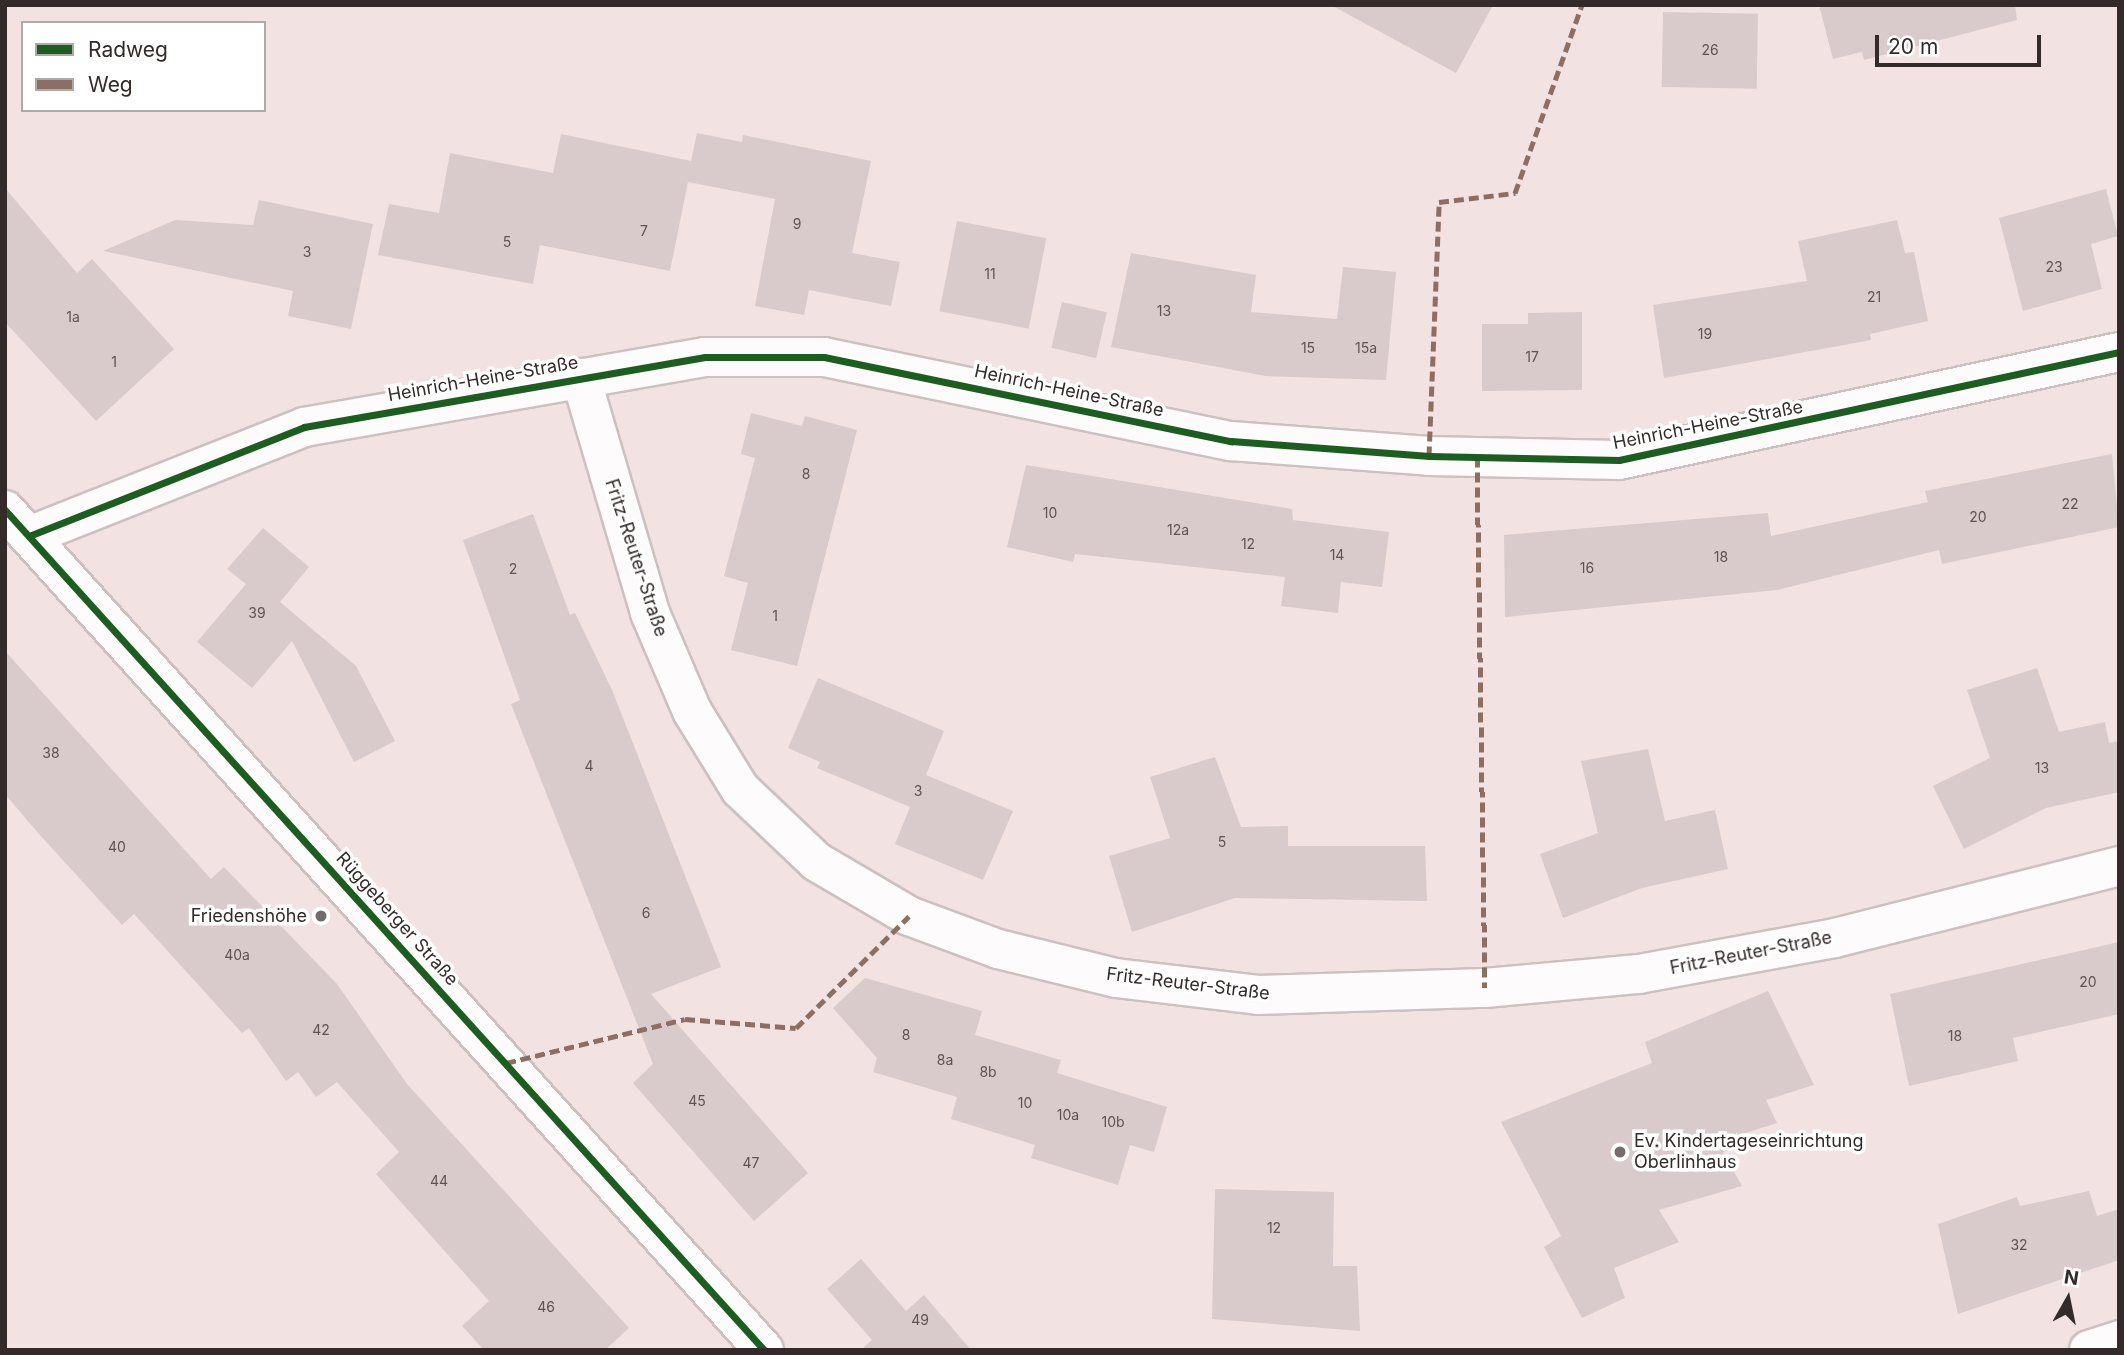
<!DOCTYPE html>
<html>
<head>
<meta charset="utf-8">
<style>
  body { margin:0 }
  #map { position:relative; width:2124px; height:1355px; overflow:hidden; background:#f3e2e2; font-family:Inter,sans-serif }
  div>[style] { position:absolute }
  .building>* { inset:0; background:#d9cbcb; transform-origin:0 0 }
  .roads { filter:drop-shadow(2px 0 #ccc0c0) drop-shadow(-2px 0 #ccc0c0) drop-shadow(0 2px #ccc0c0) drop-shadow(0 -2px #ccc0c0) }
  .street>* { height:38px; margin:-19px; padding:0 19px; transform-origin:19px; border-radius:19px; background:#fdfbfb }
  .quiet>* { height:5px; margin-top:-2.5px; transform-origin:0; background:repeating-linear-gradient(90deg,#8d6e63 0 10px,transparent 0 15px) }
  .cycleway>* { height:7px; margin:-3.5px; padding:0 3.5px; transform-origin:3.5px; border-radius:3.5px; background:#1b5e20 }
  .dots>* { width:19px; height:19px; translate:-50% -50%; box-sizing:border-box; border:4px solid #fff; border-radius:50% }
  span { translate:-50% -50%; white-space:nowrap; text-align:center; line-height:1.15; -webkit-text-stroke:7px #fff; paint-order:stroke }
  .number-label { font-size:14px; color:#5e5252 }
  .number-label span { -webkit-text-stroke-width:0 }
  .street-label { font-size:18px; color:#352a2a }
  .poi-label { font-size:18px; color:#352a2a }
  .right { translate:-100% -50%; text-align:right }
  .left { translate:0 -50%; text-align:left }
  .frame { position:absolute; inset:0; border:7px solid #352a2a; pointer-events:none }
  .legend { position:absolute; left:21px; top:21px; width:245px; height:91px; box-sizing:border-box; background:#fff; border:2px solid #aeaaaa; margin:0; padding:9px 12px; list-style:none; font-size:21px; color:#352a2a }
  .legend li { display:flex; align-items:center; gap:14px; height:35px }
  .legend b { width:35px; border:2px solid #aeaaaa }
  .north { position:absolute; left:2033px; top:1264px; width:70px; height:70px; -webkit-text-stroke:5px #fff; paint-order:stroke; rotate:9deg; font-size:19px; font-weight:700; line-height:28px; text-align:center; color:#352a2a }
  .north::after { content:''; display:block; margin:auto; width:24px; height:32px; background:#352a2a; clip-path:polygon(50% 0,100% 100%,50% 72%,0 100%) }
  .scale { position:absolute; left:1875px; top:35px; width:166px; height:32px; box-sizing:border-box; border:4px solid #352a2a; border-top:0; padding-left:9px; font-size:21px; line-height:24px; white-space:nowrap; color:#352a2a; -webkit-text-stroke:5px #fff; paint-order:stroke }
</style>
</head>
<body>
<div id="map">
  <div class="building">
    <div style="clip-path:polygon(1331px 5px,1493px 5px,1456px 73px)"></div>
    <div style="clip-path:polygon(1819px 5px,2015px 5px,2017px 20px,1864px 60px,1862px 52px,1833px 59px)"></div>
    <div style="left:1663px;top:12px;width:95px;height:75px;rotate:1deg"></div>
    <div style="clip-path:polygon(697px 133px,742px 142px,743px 135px,871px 161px,852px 253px,900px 262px,891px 306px,809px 290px,804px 315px,755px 306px,775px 199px,688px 182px,670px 271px,540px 245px,533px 284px,378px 255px,389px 204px,439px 213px,450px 153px,553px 173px,561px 134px,691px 161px)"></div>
    <div style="clip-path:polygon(5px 188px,77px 273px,92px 259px,174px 349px,96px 421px,5px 322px)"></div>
    <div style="clip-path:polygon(2106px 189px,2118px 236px,2091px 244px,2102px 289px,2023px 311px,1999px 218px)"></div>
    <div style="clip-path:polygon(259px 200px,373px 224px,351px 329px,288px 316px,293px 291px,103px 251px,175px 220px,253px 225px)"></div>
    <div style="clip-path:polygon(1897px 220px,1905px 253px,1914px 252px,1928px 321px,1870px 334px,1871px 340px,1664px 378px,1653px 305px,1807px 281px,1798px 241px)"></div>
    <div style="left:957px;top:221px;width:91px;height:92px;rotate:11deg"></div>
    <div style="clip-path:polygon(1131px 253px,1256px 275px,1251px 312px,1337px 319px,1343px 267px,1396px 272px,1386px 380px,1266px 376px,1111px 347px)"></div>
    <div style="left:1062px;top:302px;width:46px;height:47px;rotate:13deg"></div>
    <div style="clip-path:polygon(1582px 312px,1582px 390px,1482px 391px,1482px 324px,1528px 324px,1528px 313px)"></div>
    <div style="clip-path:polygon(751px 413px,802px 426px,805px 416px,857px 430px,797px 666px,731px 650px,748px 583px,724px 576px,755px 458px,741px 454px)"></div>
    <div style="clip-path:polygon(2112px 454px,2119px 527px,1942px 564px,1939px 550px,1777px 590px,1505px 617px,1504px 535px,1768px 513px,1771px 536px,1928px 502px,1925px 491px)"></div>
    <div style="clip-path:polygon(1026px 465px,1292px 509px,1293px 520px,1389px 532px,1382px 587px,1341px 582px,1338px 613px,1281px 606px,1285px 577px,1075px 554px,1073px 562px,1007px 547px)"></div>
    <div style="clip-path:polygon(533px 514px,570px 615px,575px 613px,612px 690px,721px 967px,651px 994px,808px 1173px,754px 1221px,633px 1083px,653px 1064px,511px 704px,520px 700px,463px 540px)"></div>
    <div style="clip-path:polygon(263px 528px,309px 567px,280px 602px,356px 666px,395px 741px,354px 762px,292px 641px,252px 688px,197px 642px,246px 584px,227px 569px)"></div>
    <div style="clip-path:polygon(5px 651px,211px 879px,224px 867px,337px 984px,407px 1084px,629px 1328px,605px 1350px,484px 1350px,462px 1326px,489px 1301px,376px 1174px,399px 1152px,337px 1082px,316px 1097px,298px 1072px,286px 1081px,249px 1028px,242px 1033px,134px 914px,122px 925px,39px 834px,5px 794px)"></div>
    <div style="clip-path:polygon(2037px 668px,2059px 732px,2105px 722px,2109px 743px,2119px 741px,2119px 792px,2046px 808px,1964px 849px,1933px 786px,1990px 758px,1967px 690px)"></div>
    <div style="clip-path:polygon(818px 678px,944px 731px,926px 775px,1013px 811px,983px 880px,895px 844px,910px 807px,817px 768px,820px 762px,788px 748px)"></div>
    <div style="clip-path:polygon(1648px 749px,1665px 821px,1715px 810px,1728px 869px,1642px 888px,1563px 918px,1540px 854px,1598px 833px,1581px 761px)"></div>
    <div style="clip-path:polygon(1215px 757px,1241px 827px,1288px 826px,1288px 846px,1425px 846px,1427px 901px,1235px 898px,1132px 932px,1109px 856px,1170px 838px,1150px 777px)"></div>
    <div style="clip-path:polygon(2119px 942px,2119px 1014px,2013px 1038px,2018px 1061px,1909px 1086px,1890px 994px)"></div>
    <div style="clip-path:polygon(865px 978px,982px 1011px,975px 1035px,1061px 1060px,1057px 1073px,1167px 1107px,1154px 1152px,1130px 1145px,1118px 1185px,1031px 1158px,1035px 1145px,951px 1119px,957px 1097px,873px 1072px,877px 1058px,833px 1008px)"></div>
    <div style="clip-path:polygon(1768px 991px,1814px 1085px,1766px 1100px,1777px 1123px,1727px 1139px,1732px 1149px,1723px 1152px,1742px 1186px,1659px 1210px,1679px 1242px,1614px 1268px,1625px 1298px,1582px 1318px,1544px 1247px,1561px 1236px,1501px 1122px,1652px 1063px,1645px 1042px)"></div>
    <div style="clip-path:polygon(1215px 1189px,1334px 1192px,1333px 1266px,1357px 1266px,1360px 1331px,1212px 1319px)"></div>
    <div style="clip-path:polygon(2089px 1191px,2097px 1216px,2119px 1209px,2119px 1260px,1958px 1314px,1938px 1224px,2017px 1197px,2020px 1206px)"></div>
    <div style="clip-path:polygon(861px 1259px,906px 1311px,924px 1295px,971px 1350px,861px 1350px,872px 1340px,827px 1289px)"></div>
  </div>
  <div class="roads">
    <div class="street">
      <div style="left:581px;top:378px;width:245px;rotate:73.6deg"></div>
      <div style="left:650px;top:613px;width:107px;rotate:66.8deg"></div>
      <div style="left:692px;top:711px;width:92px;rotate:58.4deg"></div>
      <div style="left:740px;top:789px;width:106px;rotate:43.5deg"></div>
      <div style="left:817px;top:862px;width:107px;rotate:30.4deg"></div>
      <div style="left:909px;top:916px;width:95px;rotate:20.3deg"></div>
      <div style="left:998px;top:949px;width:122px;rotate:13.8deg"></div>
      <div style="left:1116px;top:978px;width:143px;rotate:6.8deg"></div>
      <div style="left:1258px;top:995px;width:227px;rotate:-1.8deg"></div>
      <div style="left:1485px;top:988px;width:155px;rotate:-5.2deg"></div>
      <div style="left:1639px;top:974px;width:199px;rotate:-10.4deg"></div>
      <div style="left:1835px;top:938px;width:293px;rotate:-14.2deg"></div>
      <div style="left:5px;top:510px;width:1132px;rotate:47.9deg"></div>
      <div style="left:29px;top:536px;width:296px;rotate:-21.6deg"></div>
      <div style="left:304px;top:427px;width:407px;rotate:-9.9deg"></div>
      <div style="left:705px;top:357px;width:119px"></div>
      <div style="left:824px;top:357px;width:416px;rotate:11.7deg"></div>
      <div style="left:1231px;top:441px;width:199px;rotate:4.3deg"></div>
      <div style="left:1429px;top:456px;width:190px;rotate:1.2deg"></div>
      <div style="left:1619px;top:460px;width:512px;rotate:-12.19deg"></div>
      <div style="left:2089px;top:1350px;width:32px;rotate:-18deg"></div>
    </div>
  </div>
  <div class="quiet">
    <div style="left:1429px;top:456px;width:254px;rotate:-87.7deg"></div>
    <div style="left:1439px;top:202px;width:77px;rotate:-6.8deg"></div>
    <div style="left:1515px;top:193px;width:200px;rotate:-70.4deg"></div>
    <div style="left:1477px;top:457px;width:531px;rotate:89.14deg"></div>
    <div style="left:506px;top:1063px;width:184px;rotate:-13.8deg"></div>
    <div style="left:685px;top:1019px;width:111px;rotate:4.6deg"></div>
    <div style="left:796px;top:1028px;width:159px;rotate:-44.7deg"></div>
  </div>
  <div class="cycleway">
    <div style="left:5px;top:510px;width:1132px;rotate:47.9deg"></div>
    <div style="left:29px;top:536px;width:296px;rotate:-21.6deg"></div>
    <div style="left:304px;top:427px;width:407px;rotate:-9.9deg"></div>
    <div style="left:705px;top:357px;width:119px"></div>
    <div style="left:824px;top:357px;width:416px;rotate:11.7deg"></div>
    <div style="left:1231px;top:441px;width:199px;rotate:4.3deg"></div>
    <div style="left:1429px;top:456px;width:190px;rotate:1.2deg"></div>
    <div style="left:1619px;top:460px;width:512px;rotate:-12.19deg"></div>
  </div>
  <div class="dots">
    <div style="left:321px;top:916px;background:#786a6a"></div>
    <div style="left:1620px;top:1152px;background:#786a6a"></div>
  </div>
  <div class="number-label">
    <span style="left:1710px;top:50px">26</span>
    <span style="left:797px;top:224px">9</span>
    <span style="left:644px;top:231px">7</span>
    <span style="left:507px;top:242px">5</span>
    <span style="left:307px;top:252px">3</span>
    <span style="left:2054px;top:267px">23</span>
    <span style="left:990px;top:274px">11</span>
    <span style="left:1874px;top:297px">21</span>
    <span style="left:1164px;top:311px">13</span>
    <span style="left:73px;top:317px">1a</span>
    <span style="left:1705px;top:334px">19</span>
    <span style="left:1308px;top:348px">15</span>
    <span style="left:1366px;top:348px">15a</span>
    <span style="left:1532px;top:357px">17</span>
    <span style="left:114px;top:362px">1</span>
    <span style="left:806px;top:474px">8</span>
    <span style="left:2070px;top:504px">22</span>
    <span style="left:1050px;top:513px">10</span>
    <span style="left:1978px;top:517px">20</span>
    <span style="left:1178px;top:530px">12a</span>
    <span style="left:1248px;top:544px">12</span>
    <span style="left:1337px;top:555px">14</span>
    <span style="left:1721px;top:557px">18</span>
    <span style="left:1587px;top:568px">16</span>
    <span style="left:513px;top:569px">2</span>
    <span style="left:257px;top:613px">39</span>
    <span style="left:775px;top:616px">1</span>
    <span style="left:51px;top:753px">38</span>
    <span style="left:589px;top:766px">4</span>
    <span style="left:2042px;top:768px">13</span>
    <span style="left:918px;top:791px">3</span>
    <span style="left:1222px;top:842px">5</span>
    <span style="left:117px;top:847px">40</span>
    <span style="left:646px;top:913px">6</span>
    <span style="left:237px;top:955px">40a</span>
    <span style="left:2088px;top:982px">20</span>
    <span style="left:321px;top:1030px">42</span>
    <span style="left:906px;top:1035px">8</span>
    <span style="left:1955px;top:1036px">18</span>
    <span style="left:945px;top:1060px">8a</span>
    <span style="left:988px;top:1072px">8b</span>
    <span style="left:697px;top:1101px">45</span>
    <span style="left:1025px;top:1103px">10</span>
    <span style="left:1068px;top:1115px">10a</span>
    <span style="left:1113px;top:1122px">10b</span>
    <span style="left:751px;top:1163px">47</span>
    <span style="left:439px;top:1181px">44</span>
    <span style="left:1274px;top:1228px">12</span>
    <span style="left:2019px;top:1245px">32</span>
    <span style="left:546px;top:1307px">46</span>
    <span style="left:920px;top:1320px">49</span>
  </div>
  <div class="street-label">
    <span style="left:483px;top:379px;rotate:-10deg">Heinrich-Heine-Straße</span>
    <span style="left:1069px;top:391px;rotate:12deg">Heinrich-Heine-Straße</span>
    <span style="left:1708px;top:425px;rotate:-11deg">Heinrich-Heine-Straße</span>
    <span style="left:636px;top:558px;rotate:72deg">Fritz-Reuter-Straße</span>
    <span style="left:397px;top:919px;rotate:48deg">Rüggeberger Straße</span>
    <span style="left:1751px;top:953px;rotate:-11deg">Fritz-Reuter-Straße</span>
    <span style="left:1188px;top:984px;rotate:7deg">Fritz-Reuter-Straße</span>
  </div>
  <div class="poi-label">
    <span class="right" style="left:307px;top:916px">Friedenshöhe</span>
    <span class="left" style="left:1634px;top:1152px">Ev. Kindertageseinrichtung<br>Oberlinhaus</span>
  </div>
  <div class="frame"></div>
  <ul class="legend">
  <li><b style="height:9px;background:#1b5e20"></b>Radweg</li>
  <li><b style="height:9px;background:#8d6e63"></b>Weg</li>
  </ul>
  <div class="north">N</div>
  <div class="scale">20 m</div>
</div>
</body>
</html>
